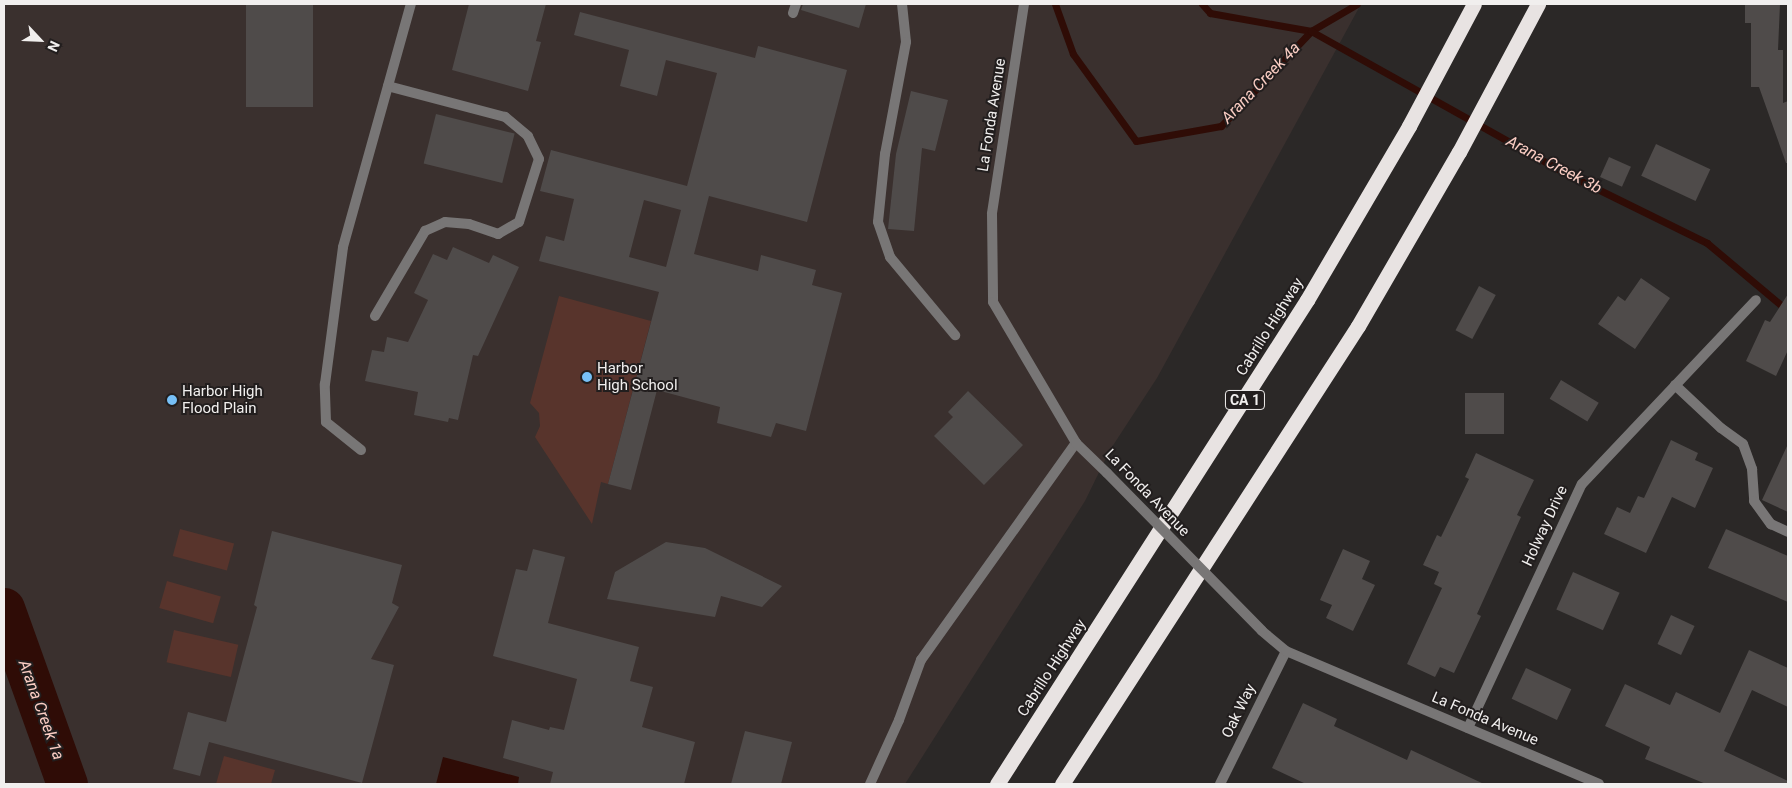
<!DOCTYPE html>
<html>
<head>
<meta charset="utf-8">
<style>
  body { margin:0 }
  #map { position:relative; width:1792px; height:788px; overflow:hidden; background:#2b2827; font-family:Roboto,sans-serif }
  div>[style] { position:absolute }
  .built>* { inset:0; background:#3a302e }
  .green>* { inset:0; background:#58342c; transform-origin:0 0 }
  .water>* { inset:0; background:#2f0c06 }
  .stream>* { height:7px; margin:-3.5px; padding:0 3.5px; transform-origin:3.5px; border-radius:3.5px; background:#2f0c06 }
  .river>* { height:41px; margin:-20.5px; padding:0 20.5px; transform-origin:20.5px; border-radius:20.5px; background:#2f0c06 }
  .building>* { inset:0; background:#4f4b4a; transform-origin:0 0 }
  .service>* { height:10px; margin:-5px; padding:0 5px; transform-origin:5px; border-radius:5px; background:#787676 }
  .minor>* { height:10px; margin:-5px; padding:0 5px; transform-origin:5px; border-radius:5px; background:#787676 }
  .tertiary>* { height:10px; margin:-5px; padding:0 5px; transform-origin:5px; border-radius:5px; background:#787676 }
  .motorway>* { height:15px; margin:-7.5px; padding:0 7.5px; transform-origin:7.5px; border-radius:7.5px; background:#e8e3e2 }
  .tertiary-bridge>* { height:10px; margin:-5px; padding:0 5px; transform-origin:5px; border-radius:5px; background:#787676 }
  .dots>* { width:14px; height:14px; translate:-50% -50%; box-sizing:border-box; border:2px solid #221e1e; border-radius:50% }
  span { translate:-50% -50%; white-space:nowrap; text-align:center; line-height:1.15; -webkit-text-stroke:4px #221e1e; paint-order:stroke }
  .shield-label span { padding:1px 4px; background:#221e1e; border:1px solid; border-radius:4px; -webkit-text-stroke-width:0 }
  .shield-label { font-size:14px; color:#f1efee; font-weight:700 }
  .street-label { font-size:15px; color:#f1efee }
  .poi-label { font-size:15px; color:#f1efee }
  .left { translate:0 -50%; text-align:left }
  .water-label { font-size:16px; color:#fbcec4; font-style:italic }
  .frame { position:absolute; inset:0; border:5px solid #f1efee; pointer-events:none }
  .north { position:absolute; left:15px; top:15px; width:50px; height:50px; -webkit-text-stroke:4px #221e1e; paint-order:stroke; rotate:115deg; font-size:14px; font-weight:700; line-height:20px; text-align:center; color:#f1efee }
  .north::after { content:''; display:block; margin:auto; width:18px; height:22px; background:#f1efee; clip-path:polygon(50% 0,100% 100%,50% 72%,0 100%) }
</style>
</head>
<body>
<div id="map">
  <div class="built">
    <div style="clip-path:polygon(4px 4px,1361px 4px,1157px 378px,1110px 450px,1085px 501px,905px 784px,4px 784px)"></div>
  </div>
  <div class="green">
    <div style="clip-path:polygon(559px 296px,651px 321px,608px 484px,601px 482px,592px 524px,535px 437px,540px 426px,539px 413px,530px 403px)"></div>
    <div style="left:180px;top:529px;width:56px;height:28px;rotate:15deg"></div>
    <div style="left:167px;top:581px;width:56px;height:28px;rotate:16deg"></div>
    <div style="left:174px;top:630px;width:66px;height:33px;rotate:13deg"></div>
    <div style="clip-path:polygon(224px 756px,275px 770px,271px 784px,216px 784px)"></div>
  </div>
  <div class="water">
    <div style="clip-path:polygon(443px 757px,519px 777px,518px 784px,436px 784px)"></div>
  </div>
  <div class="stream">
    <div style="left:1055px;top:4px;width:53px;rotate:70.2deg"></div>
    <div style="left:1073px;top:54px;width:107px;rotate:54.1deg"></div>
    <div style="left:1136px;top:141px;width:86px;rotate:-10deg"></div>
    <div style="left:1221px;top:126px;width:131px;rotate:-46.5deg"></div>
    <div style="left:1311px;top:31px;width:53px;rotate:-30.4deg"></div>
    <div style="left:1202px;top:4px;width:12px;rotate:48deg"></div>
    <div style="left:1210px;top:13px;width:103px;rotate:10.1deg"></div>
    <div style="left:1311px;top:31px;width:295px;rotate:29.2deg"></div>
    <div style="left:1569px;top:175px;width:154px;rotate:26.2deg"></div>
    <div style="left:1707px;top:243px;width:106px;rotate:40deg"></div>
  </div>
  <div class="river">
    <div style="left:4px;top:608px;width:187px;rotate:70.3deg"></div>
  </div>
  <div class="building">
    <div style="left:246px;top:4px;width:67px;height:103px"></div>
    <div style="clip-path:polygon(469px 4px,546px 4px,536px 41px,541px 42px,528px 91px,452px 70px)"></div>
    <div style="clip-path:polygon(803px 4px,866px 4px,859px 28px,801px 10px)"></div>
    <div style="clip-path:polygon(1745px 4px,1780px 4px,1778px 50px,1783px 50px,1783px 103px,1788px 101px,1788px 163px,1786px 163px,1759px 87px,1751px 87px,1751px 23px,1745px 23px)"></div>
    <div style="clip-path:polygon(evenodd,580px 12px,755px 58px,758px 46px,847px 70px,807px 222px,709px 196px,694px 254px,758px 271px,761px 255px,816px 270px,812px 285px,842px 293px,806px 431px,776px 423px,771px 437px,717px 423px,720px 407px,657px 390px,631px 490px,608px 484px,659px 292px,539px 261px,546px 236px,564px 241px,574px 199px,540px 191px,551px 150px,687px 186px,717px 73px,666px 60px,657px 96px,620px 86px,629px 50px,574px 35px,580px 12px,644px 200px,681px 210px,666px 267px,629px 257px,644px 200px)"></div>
    <div style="clip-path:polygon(911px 91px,948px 100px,935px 151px,922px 148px,914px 231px,888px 229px,896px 154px)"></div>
    <div style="left:436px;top:114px;width:81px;height:51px;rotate:14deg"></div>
    <div style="left:1656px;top:144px;width:60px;height:35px;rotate:25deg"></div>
    <div style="left:1609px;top:157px;width:24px;height:22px;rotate:24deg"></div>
    <div style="clip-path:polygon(453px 247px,489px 263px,493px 255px,519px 267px,478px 356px,473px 355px,458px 420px,449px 418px,448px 422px,414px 415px,418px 392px,365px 381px,372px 350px,384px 352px,387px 337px,408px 342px,428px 300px,414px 293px,433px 254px,447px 260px)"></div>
    <div style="clip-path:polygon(1641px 278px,1670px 298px,1635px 349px,1598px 324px,1618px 296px,1625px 301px)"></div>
    <div style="left:1479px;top:286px;width:19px;height:50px;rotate:28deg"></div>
    <div style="clip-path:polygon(1788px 294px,1788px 350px,1776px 376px,1746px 361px,1765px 320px,1770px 322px)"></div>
    <div style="left:1561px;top:380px;width:44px;height:22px;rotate:31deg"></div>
    <div style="clip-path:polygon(968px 391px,1023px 445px,984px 485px,934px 436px,953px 417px,948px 412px)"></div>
    <div style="left:1465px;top:393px;width:39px;height:41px"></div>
    <div style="clip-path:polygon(1671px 440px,1698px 453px,1695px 460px,1713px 468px,1695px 508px,1672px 497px,1646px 553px,1604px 534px,1617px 507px,1630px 513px,1638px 496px,1644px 498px)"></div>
    <div style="clip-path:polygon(1788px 444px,1788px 512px,1762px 500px)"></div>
    <div style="clip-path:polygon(1476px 453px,1534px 480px,1517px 515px,1521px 517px,1477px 614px,1481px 616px,1454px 673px,1440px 667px,1435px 677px,1407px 664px,1442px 588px,1434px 584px,1439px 572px,1423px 565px,1437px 535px,1441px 537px,1469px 479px,1465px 477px)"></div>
    <div style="clip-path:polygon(1726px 529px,1788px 556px,1788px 602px,1708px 568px)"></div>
    <div style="clip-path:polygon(272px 531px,402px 565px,392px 603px,399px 607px,371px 659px,394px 665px,362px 783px,209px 742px,200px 776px,173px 769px,188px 712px,226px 722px,257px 607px,254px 605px)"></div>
    <div style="clip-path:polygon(666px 542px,705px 548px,782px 586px,762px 607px,721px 596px,715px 617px,607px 599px,615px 572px)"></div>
    <div style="clip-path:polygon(533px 549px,565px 557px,548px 623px,639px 647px,630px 681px,653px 687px,642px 727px,695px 742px,684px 784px,550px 784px,553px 772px,503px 758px,512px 720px,549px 730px,550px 727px,564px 730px,577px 679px,493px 656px,516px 569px,527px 571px)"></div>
    <div style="clip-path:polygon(1343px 549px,1370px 561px,1362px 579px,1375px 585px,1353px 631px,1326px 618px,1332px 605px,1320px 600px)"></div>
    <div style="left:1573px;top:572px;width:51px;height:41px;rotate:24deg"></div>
    <div style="left:1671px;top:615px;width:26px;height:32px;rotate:25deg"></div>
    <div style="clip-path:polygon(1749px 650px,1788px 668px,1788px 707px,1752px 690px,1724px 751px,1788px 781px,1788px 784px,1706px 784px,1645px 759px,1650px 747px,1605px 726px,1625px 684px,1670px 705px,1676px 692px,1720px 713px)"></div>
    <div style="left:1526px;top:668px;width:50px;height:34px;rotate:25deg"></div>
    <div style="clip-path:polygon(1303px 703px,1337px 719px,1334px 726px,1407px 760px,1411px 750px,1484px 784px,1306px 784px,1272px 768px)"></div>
    <div style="clip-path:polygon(745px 731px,792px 742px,781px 784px,731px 784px)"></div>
  </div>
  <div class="service">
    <div style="left:902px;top:4px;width:38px;rotate:84deg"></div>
    <div style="left:906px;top:42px;width:114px;rotate:100.6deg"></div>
    <div style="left:885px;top:154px;width:68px;rotate:95.9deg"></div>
    <div style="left:878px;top:222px;width:37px;rotate:71deg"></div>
    <div style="left:890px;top:257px;width:102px;rotate:50.2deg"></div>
    <div style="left:793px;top:13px;width:9px;rotate:-72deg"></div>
    <div style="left:375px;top:316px;width:99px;rotate:-59.5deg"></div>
    <div style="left:425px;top:231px;width:22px;rotate:-24deg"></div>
    <div style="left:445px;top:222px;width:24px;rotate:5deg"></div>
    <div style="left:469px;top:224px;width:31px;rotate:19deg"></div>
    <div style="left:498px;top:234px;width:24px;rotate:-30deg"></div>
    <div style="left:519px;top:222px;width:66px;rotate:-72.4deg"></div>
    <div style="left:539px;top:159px;width:25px;rotate:-116deg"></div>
    <div style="left:528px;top:136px;width:30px;rotate:-140deg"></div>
    <div style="left:505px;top:117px;width:121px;rotate:-165.2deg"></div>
    <div style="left:1675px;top:385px;width:63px;rotate:43.1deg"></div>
    <div style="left:1721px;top:428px;width:27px;rotate:36deg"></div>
    <div style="left:1743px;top:444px;width:27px;rotate:70deg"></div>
    <div style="left:1752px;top:469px;width:32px;rotate:86deg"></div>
    <div style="left:1754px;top:501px;width:29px;rotate:54deg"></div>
    <div style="left:1771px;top:524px;width:19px;rotate:25deg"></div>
    <div style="left:361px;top:450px;width:45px;rotate:-141.3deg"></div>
    <div style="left:326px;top:422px;width:38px;rotate:-92deg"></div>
    <div style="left:325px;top:384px;width:138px;rotate:-82.5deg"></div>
    <div style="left:343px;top:247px;width:252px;rotate:-74.4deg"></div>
    <div style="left:870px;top:784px;width:70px;rotate:-65.6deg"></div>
    <div style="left:899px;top:720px;width:64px;rotate:-69.9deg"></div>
    <div style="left:921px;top:660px;width:267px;rotate:-54.5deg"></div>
  </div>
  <div class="minor">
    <div style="left:1468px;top:728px;width:269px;rotate:-65deg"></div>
    <div style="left:1582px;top:484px;width:253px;rotate:-46.6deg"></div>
    <div style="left:1220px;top:784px;width:148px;rotate:-63.6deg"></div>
  </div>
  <div class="tertiary">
    <div style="left:1024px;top:4px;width:212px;rotate:98.7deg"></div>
    <div style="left:992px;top:214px;width:88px;rotate:89.3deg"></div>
    <div style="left:993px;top:302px;width:164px;rotate:59.5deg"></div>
    <div style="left:1076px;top:443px;width:43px;rotate:44.1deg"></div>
    <div style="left:1262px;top:631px;width:31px;rotate:40deg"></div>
    <div style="left:1286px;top:651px;width:340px;rotate:23deg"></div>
  </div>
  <div class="motorway">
    <div style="left:997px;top:784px;width:575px;rotate:-57.36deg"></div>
    <div style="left:1307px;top:300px;width:202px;rotate:-59.6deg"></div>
    <div style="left:1409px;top:126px;width:138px;rotate:-62deg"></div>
    <div style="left:1062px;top:784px;width:545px;rotate:-57.13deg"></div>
    <div style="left:1358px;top:326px;width:201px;rotate:-59.9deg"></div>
    <div style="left:1459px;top:152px;width:168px;rotate:-61.9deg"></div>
  </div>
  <div class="tertiary-bridge">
    <div style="left:1107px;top:473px;width:221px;rotate:45.5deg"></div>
  </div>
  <div class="dots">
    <div style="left:587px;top:377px;background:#77c0f7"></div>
    <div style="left:172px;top:400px;background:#77c0f7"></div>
  </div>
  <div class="shield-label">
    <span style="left:1245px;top:400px">CA 1</span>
  </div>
  <div class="street-label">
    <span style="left:992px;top:115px;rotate:-81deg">La Fonda Avenue</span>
    <span style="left:1270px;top:327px;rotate:-58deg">Cabrillo Highway</span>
    <span style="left:1147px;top:493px;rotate:46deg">La Fonda Avenue</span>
    <span style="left:1545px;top:526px;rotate:-65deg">Holway Drive</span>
    <span style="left:1052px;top:668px;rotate:-57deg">Cabrillo Highway</span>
    <span style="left:1239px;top:711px;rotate:-64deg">Oak Way</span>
    <span style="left:1485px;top:719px;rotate:23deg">La Fonda Avenue</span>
  </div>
  <div class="poi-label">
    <span class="left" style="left:597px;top:377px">Harbor<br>High School</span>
    <span class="left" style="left:182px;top:400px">Harbor High<br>Flood Plain</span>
  </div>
  <div class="water-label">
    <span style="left:1261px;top:83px;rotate:-46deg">Arana Creek 4a</span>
    <span style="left:1554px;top:165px;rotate:28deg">Arana Creek 3b</span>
    <span style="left:41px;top:710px;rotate:70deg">Arana Creek 1a</span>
  </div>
  <div class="frame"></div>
  <div class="north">N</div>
</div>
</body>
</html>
